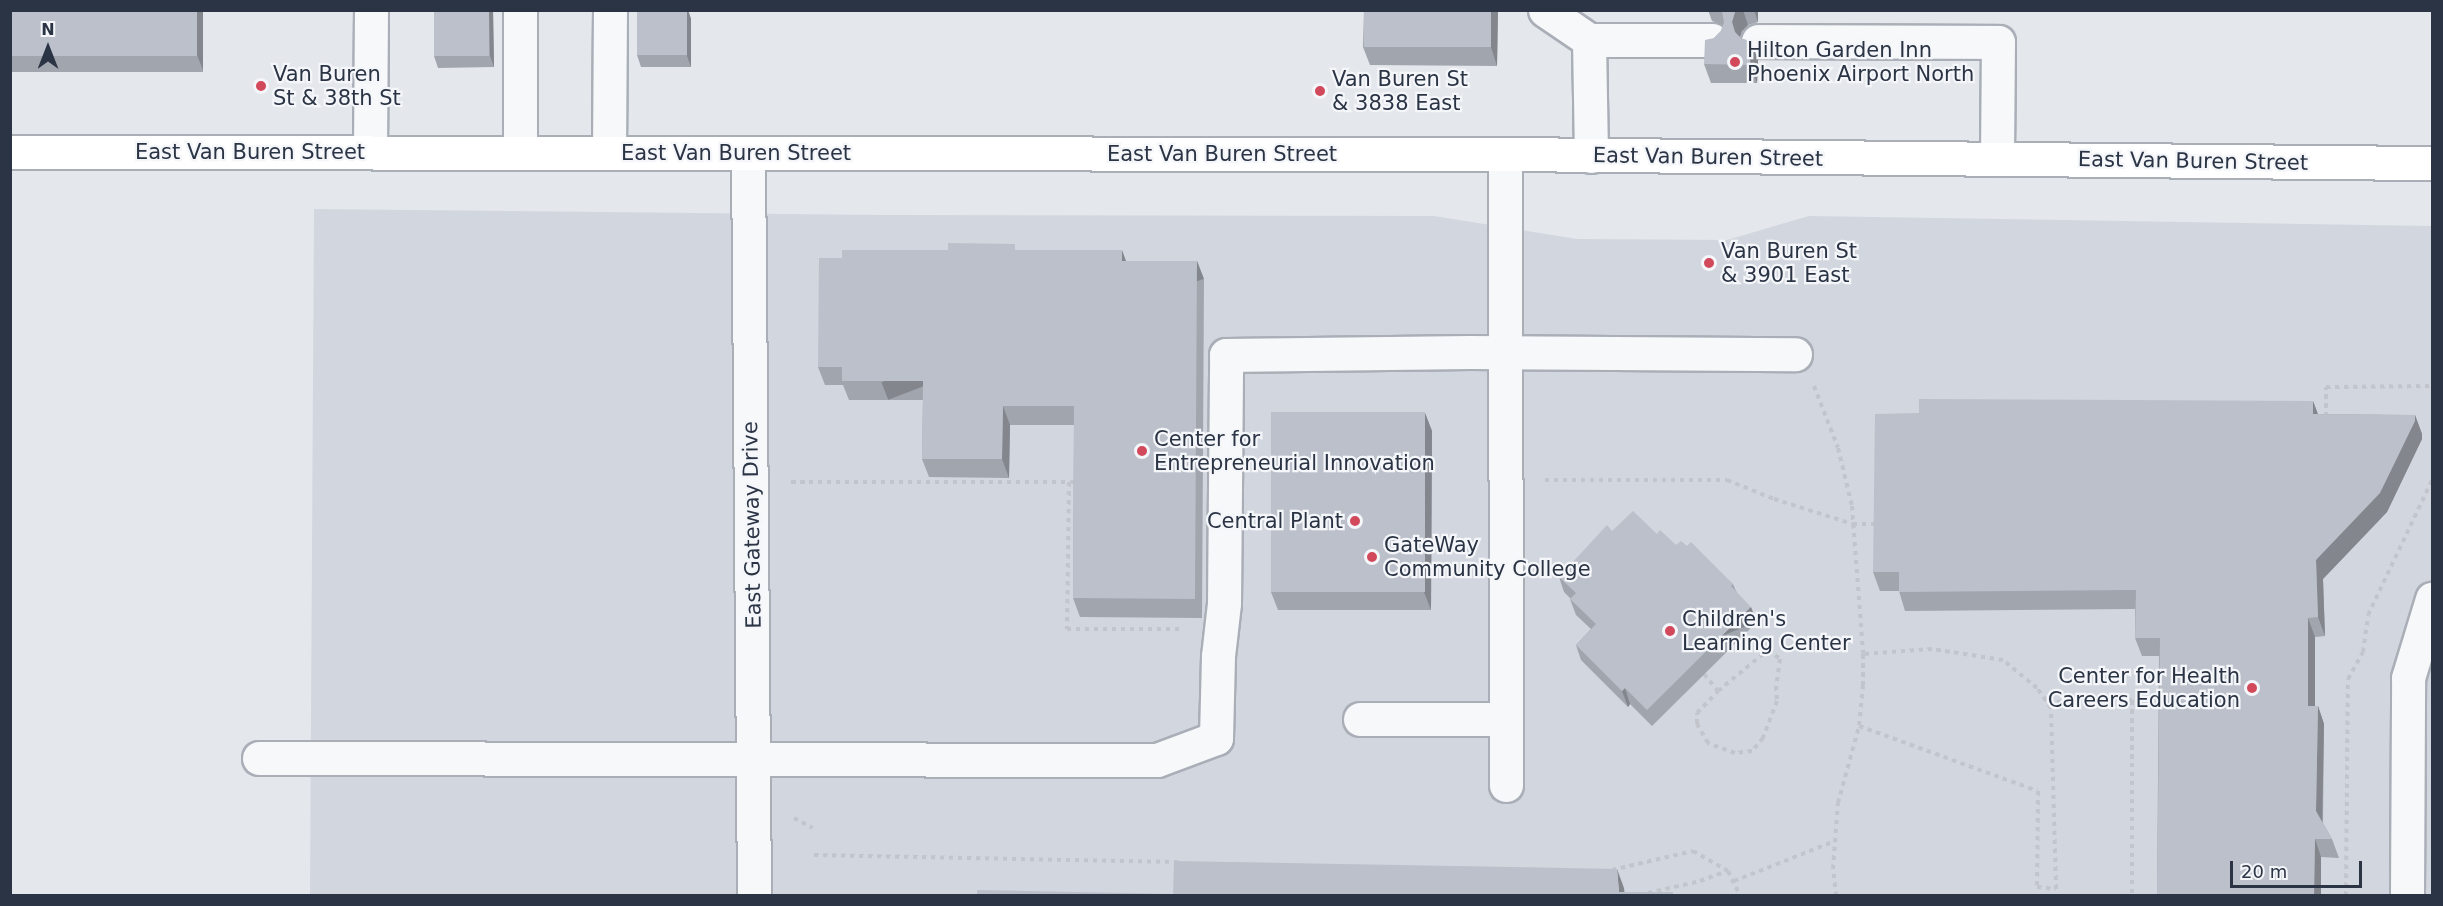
<!DOCTYPE html>
<html>
<head>
<meta charset="utf-8">
<style>
  body { margin:0 }
  #map { position:relative; width:2443px; height:906px; overflow:hidden; background:#e4e7ec; font-family:"DejaVu Sans",sans-serif }
  div>[style] { position:absolute }
  .built>* { inset:0; background:#d2d6de }
  .path>* { height:4px; margin-top:-2px; transform-origin:0; background:repeating-linear-gradient(90deg,#c2c5cb 0 4.5px,transparent 0 9px) }
  .roads { filter:drop-shadow(2px 0 #a9aeb7) drop-shadow(-2px 0 #a9aeb7) drop-shadow(0 2px #a9aeb7) drop-shadow(0 -2px #a9aeb7) }
  .minor>* { height:33px; margin:-16.5px; padding:0 16.5px; transform-origin:16.5px; border-radius:16.5px; background:#f7f8fa }
  .major>* { height:33px; margin:-16.5px; padding:0 16.5px; transform-origin:16.5px; border-radius:16.5px; background:#fff }
  .wall>* { inset:0; background:#a1a5ae; transform-origin:0 0 }
  .shaded-wall>* { inset:0; background:#83868d; transform-origin:0 0 }
  .building>* { inset:0; background:#bbc0ca; transform-origin:0 0 }
  .dots>* { width:16px; height:16px; translate:-50% -50%; box-sizing:border-box; border:3px solid #f4f6f9; border-radius:50% }
  span { translate:-50% -50%; white-space:nowrap; text-align:center; line-height:1.15; -webkit-text-stroke:4.5px #f4f6f9; paint-order:stroke }
  .poi-label { font-size:21px; color:#2b3445 }
  .left { translate:0 -50%; text-align:left }
  .right { translate:-100% -50%; text-align:right }
  .street-label { font-size:21px; color:#2b3445 }
  .frame { position:absolute; inset:0; border:12px solid #2b3445; pointer-events:none }
  .north { position:absolute; left:18px; top:18px; width:60px; height:60px; -webkit-text-stroke:4px #f4f6f9; paint-order:stroke; rotate:0deg; font-size:16px; font-weight:700; line-height:24px; text-align:center; color:#2b3445 }
  .north::after { content:''; display:block; margin:auto; width:21px; height:27px; background:#2b3445; clip-path:polygon(50% 0,100% 100%,50% 72%,0 100%) }
  .scale { position:absolute; left:2230px; top:861px; width:132px; height:27px; box-sizing:border-box; border:3px solid #2b3445; border-top:0; padding-left:8px; font-size:18px; line-height:21px; white-space:nowrap; color:#2b3445; -webkit-text-stroke:4px #f4f6f9; paint-order:stroke }
</style>
</head>
<body>
<div id="map">
  <div class="built">
    <div style="clip-path:polygon(314px 209px,879px 215px,1434px 216px,1577px 239px,1727px 240px,1809px 216px,2432px 226px,2432px 895px,310px 896px)"></div>
  </div>
  <div class="path">
    <div style="left:1814px;top:386px;width:66px;rotate:68.8deg"></div>
    <div style="left:1838px;top:448px;width:60px;rotate:76.4deg"></div>
    <div style="left:1852px;top:506px;width:148px;rotate:85.7deg"></div>
    <div style="left:1863px;top:654px;width:31px;rotate:90deg"></div>
    <div style="left:1863px;top:685px;width:41px;rotate:95.6deg"></div>
    <div style="left:1859px;top:726px;width:190px;rotate:20deg"></div>
    <div style="left:2038px;top:791px;width:96px;rotate:90.6deg"></div>
    <div style="left:2037px;top:887px;width:19px;rotate:6deg"></div>
    <div style="left:2056px;top:889px;width:181px;rotate:-91.6deg"></div>
    <div style="left:2051px;top:708px;width:24px;rotate:-125deg"></div>
    <div style="left:2037px;top:688px;width:44px;rotate:-140.5deg"></div>
    <div style="left:2003px;top:660px;width:72px;rotate:-171.2deg"></div>
    <div style="left:1932px;top:649px;width:69px;rotate:175.9deg"></div>
    <div style="left:2326px;top:417px;width:30px;rotate:-90deg"></div>
    <div style="left:2326px;top:387px;width:106px;rotate:-0.5deg"></div>
    <div style="left:1545px;top:480px;width:182px"></div>
    <div style="left:1727px;top:480px;width:51px;rotate:22deg"></div>
    <div style="left:1774px;top:499px;width:83px;rotate:17.6deg"></div>
    <div style="left:1853px;top:524px;width:24px"></div>
    <div style="left:791px;top:482px;width:286px"></div>
    <div style="left:1069px;top:482px;width:147px;rotate:90.8deg"></div>
    <div style="left:1067px;top:629px;width:114px"></div>
    <div style="left:1704px;top:674px;width:22px;rotate:51deg"></div>
    <div style="left:1718px;top:691px;width:65px;rotate:-39.4deg"></div>
    <div style="left:1768px;top:650px;width:15px;rotate:37deg"></div>
    <div style="left:1780px;top:659px;width:27px;rotate:98deg"></div>
    <div style="left:1776px;top:686px;width:15px;rotate:86deg"></div>
    <div style="left:1777px;top:701px;width:40px;rotate:111deg"></div>
    <div style="left:1763px;top:738px;width:17px;rotate:130deg"></div>
    <div style="left:1752px;top:751px;width:17px;rotate:173deg"></div>
    <div style="left:1735px;top:753px;width:29px;rotate:-160deg"></div>
    <div style="left:1708px;top:743px;width:22px;rotate:-120deg"></div>
    <div style="left:1697px;top:724px;width:11px;rotate:-90deg"></div>
    <div style="left:1697px;top:713px;width:30px;rotate:-46deg"></div>
    <div style="left:2048px;top:702px;width:84px;rotate:-1.4deg"></div>
    <div style="left:2132px;top:700px;width:196px;rotate:90deg"></div>
    <div style="left:794px;top:818px;width:21px;rotate:28deg"></div>
    <div style="left:814px;top:855px;width:365px;rotate:1.1deg"></div>
    <div style="left:1612px;top:870px;width:83px;rotate:-13.2deg"></div>
    <div style="left:1693px;top:851px;width:40px;rotate:29.7deg"></div>
    <div style="left:1728px;top:871px;width:28px;rotate:64deg"></div>
    <div style="left:1734px;top:881px;width:109px;rotate:-21.6deg"></div>
    <div style="left:1648px;top:893px;width:53px;rotate:-13deg"></div>
    <div style="left:1700px;top:881px;width:30px;rotate:-20deg"></div>
    <div style="left:1836px;top:896px;width:27px;rotate:-96deg"></div>
    <div style="left:1833px;top:869px;width:66px;rotate:-85.7deg"></div>
    <div style="left:1838px;top:803px;width:80px;rotate:-74.7deg"></div>
    <div style="left:2346px;top:896px;width:217px;rotate:-89.5deg"></div>
    <div style="left:2348px;top:679px;width:31px;rotate:-61deg"></div>
    <div style="left:2363px;top:652px;width:37px;rotate:-82deg"></div>
    <div style="left:2368px;top:615px;width:149px;rotate:-64.6deg"></div>
  </div>
  <div class="roads">
    <div class="minor">
      <div style="left:1545px;top:10px;width:53px;rotate:34.3deg"></div>
      <div style="left:1589px;top:40px;width:123px"></div>
      <div style="left:1589px;top:40px;width:116px;rotate:89deg"></div>
      <div style="left:1758px;top:41px;width:240px;rotate:0.2deg"></div>
      <div style="left:1998px;top:42px;width:117px;rotate:90.5deg"></div>
      <div style="left:370px;top:152px;width:142px;rotate:-89.6deg"></div>
      <div style="left:520px;top:153px;width:143px;rotate:-90deg"></div>
      <div style="left:609px;top:153px;width:143px;rotate:-89.6deg"></div>
      <div style="left:748px;top:154px;width:742px;rotate:89.54deg"></div>
      <div style="left:1505px;top:154px;width:631px;rotate:89.91deg"></div>
      <div style="left:1360px;top:719px;width:146px"></div>
      <div style="left:259px;top:758px;width:898px;rotate:0.13deg"></div>
      <div style="left:1157px;top:760px;width:63px;rotate:-20.4deg"></div>
      <div style="left:1216px;top:738px;width:82px;rotate:-88.6deg"></div>
      <div style="left:1218px;top:656px;width:53px;rotate:-83.5deg"></div>
      <div style="left:1224px;top:603px;width:248px;rotate:-89.5deg"></div>
      <div style="left:1226px;top:355px;width:244px;rotate:-0.7deg"></div>
      <div style="left:1470px;top:352px;width:325px;rotate:0.4deg"></div>
      <div style="left:2407px;top:896px;width:218px;rotate:-89.7deg"></div>
      <div style="left:2408px;top:678px;width:83px;rotate:-73.1deg"></div>
    </div>
    <div class="major">
      <div style="left:10px;top:152px;width:1495px;rotate:0.08deg"></div>
      <div style="left:1505px;top:154px;width:927px;rotate:0.56deg"></div>
    </div>
  </div>
  <div class="wall">
    <div style="left:10px;top:10px;width:193px;height:62px"></div>
    <div style="clip-path:polygon(434px 10px,493px 10px,494px 67px,438px 68px,434px 56px)"></div>
    <div style="clip-path:polygon(637px 10px,688px 10px,691px 19px,691px 67px,641px 67px,637px 55px)"></div>
    <div style="clip-path:polygon(1364px 10px,1498px 10px,1497px 66px,1370px 65px,1363px 47px)"></div>
    <div style="clip-path:polygon(1708px 10px,1758px 10px,1758px 22px,1748px 25px,1742px 31px,1740px 37px,1742px 39px,1751px 41px,1758px 60px,1757px 83px,1711px 83px,1704px 64px,1714px 38px,1721px 31px,1723px 25px,1712px 21px)"></div>
    <div style="clip-path:polygon(1018px 250px,1126px 261px,1197px 261px,1204px 279px,1202px 618px,1080px 617px,1073px 598px,1074px 425px,1010px 425px,1009px 478px,929px 477px,922px 459px,923px 400px,849px 400px,843px 385px,825px 385px,818px 367px,842px 258px)"></div>
    <div style="clip-path:polygon(2313px 401px,2318px 414px,2415px 415px,2422px 434px,2422px 439px,2387px 512px,2323px 579px,2325px 636px,2315px 637px,2315px 706px,2318px 706px,2324px 724px,2323px 823px,2332px 839px,2339px 858px,2321px 857px,2321px 896px,2157px 896px,2159px 656px,2142px 656px,2135px 638px,2135px 609px,1905px 611px,1899px 591px,1880px 591px,1873px 572px)"></div>
    <div style="clip-path:polygon(1425px 413px,1432px 431px,1431px 610px,1278px 610px,1271px 592px)"></div>
    <div style="clip-path:polygon(1612px 531px,1657px 534px,1676px 545px,1733px 584px,1736px 591px,1757px 622px,1652px 726px,1630px 704px,1628px 707px,1581px 660px,1576px 645px,1591px 629px,1576px 615px,1570px 599px,1571px 599px,1564px 592px,1559px 577px)"></div>
  </div>
  <div class="shaded-wall">
    <div style="clip-path:polygon(197px 10px,203px 10px,203px 70px,197px 55px)"></div>
    <div style="clip-path:polygon(489px 10px,493px 10px,494px 67px,490px 56px)"></div>
    <div style="clip-path:polygon(687px 10px,688px 10px,691px 19px,691px 67px,687px 56px)"></div>
    <div style="clip-path:polygon(1491px 10px,1498px 10px,1497px 66px,1491px 47px)"></div>
    <div style="clip-path:polygon(1737px 10px,1743px 10px,1748px 25px,1742px 31px,1739px 40px,1735px 32px,1732px 22px,1735px 12px)"></div>
    <div style="clip-path:polygon(1754px 10px,1758px 10px,1758px 22px)"></div>
    <div style="clip-path:polygon(1751px 41px,1758px 60px,1757px 83px,1750px 65px)"></div>
    <div style="clip-path:polygon(1122px 250px,1129px 269px,1122px 261px)"></div>
    <div style="left:1197px;top:261px;width:19px;height:338px;rotate:69deg"></div>
    <div style="clip-path:polygon(2313px 401px,2320px 420px,2313px 414px)"></div>
    <div style="clip-path:polygon(1003px 406px,1010px 425px,1009px 478px,1002px 459px)"></div>
    <div style="clip-path:polygon(1425px 413px,1432px 431px,1431px 610px,1424px 592px)"></div>
    <div style="clip-path:polygon(2415px 415px,2422px 434px,2422px 439px,2387px 512px,2323px 579px,2325px 636px,2318px 617px,2316px 560px)"></div>
    <div style="left:1751px;top:607px;width:16px;height:146px;rotate:68deg"></div>
    <div style="clip-path:polygon(2308px 618px,2315px 637px,2315px 724px,2308px 706px)"></div>
    <div style="clip-path:polygon(1625px 688px,1630px 704px,1628px 707px,1622px 691px)"></div>
    <div style="clip-path:polygon(2318px 706px,2324px 724px,2322px 830px,2316px 811px)"></div>
    <div style="clip-path:polygon(2315px 839px,2321px 857px,2321px 896px,2314px 896px)"></div>
    <div style="clip-path:polygon(1617px 869px,1624px 888px,1625px 896px,1619px 892px)"></div>
  </div>
  <div class="building">
    <div style="left:10px;top:10px;width:187px;height:46px"></div>
    <div style="left:434px;top:10px;width:55px;height:46px"></div>
    <div style="left:637px;top:10px;width:50px;height:45px"></div>
    <div style="left:1364px;top:10px;width:127px;height:37px"></div>
    <div style="clip-path:polygon(1720px 10px,1737px 10px,1735px 12px,1732px 22px,1735px 32px,1742px 39px,1751px 41px,1750px 65px,1704px 64px,1705px 40px,1714px 38px,1721px 31px,1724px 22px,1722px 12px)"></div>
    <div style="clip-path:polygon(948px 243px,1015px 244px,1015px 250px,1122px 250px,1122px 261px,1197px 261px,1195px 599px,1073px 598px,1074px 406px,1003px 406px,1002px 459px,922px 459px,923px 381px,842px 381px,842px 367px,818px 367px,819px 258px,842px 258px,842px 250px,948px 250px)"></div>
    <div style="clip-path:polygon(1919px 399px,2313px 401px,2313px 414px,2415px 415px,2415px 421px,2380px 493px,2316px 560px,2318px 617px,2308px 618px,2308px 706px,2318px 706px,2316px 811px,2332px 839px,2315px 839px,2314px 896px,2157px 896px,2160px 638px,2135px 638px,2136px 590px,1899px 592px,1899px 572px,1873px 572px,1875px 414px,1919px 413px)"></div>
    <div style="left:1271px;top:412px;width:154px;height:180px"></div>
    <div style="clip-path:polygon(1633px 511px,1657px 534px,1660px 530px,1676px 545px,1681px 541px,1687px 546px,1691px 542px,1733px 584px,1731px 586px,1751px 607px,1647px 710px,1625px 688px,1622px 691px,1576px 645px,1596px 624px,1570px 599px,1576px 593px,1559px 577px,1607px 525px,1612px 531px)"></div>
    <div style="clip-path:polygon(1174px 861px,1617px 869px,1619px 892px,1673px 892px,1673px 896px,977px 896px,977px 890px,1173px 894px)"></div>
  </div>
  <div class="dots">
    <div style="left:1735px;top:62px;background:#d1495b"></div>
    <div style="left:261px;top:86px;background:#d1495b"></div>
    <div style="left:1320px;top:91px;background:#d1495b"></div>
    <div style="left:1709px;top:263px;background:#d1495b"></div>
    <div style="left:1142px;top:451px;background:#d1495b"></div>
    <div style="left:1355px;top:521px;background:#d1495b"></div>
    <div style="left:1372px;top:557px;background:#d1495b"></div>
    <div style="left:1670px;top:631px;background:#d1495b"></div>
    <div style="left:2252px;top:688px;background:#d1495b"></div>
  </div>
  <div class="poi-label">
    <span class="left" style="left:1747px;top:62px">Hilton Garden Inn<br>Phoenix Airport North</span>
    <span class="left" style="left:273px;top:86px">Van Buren<br>St &amp; 38th St</span>
    <span class="left" style="left:1332px;top:91px">Van Buren St<br>&amp; 3838 East</span>
    <span class="left" style="left:1721px;top:263px">Van Buren St<br>&amp; 3901 East</span>
    <span class="left" style="left:1154px;top:451px">Center for<br>Entrepreneurial Innovation</span>
    <span class="right" style="left:1343px;top:521px">Central Plant</span>
    <span class="left" style="left:1384px;top:557px">GateWay<br>Community College</span>
    <span class="left" style="left:1682px;top:631px">Children's<br>Learning Center</span>
    <span class="right" style="left:2240px;top:688px">Center for Health<br>Careers Education</span>
  </div>
  <div class="street-label">
    <span style="left:250px;top:152px">East Van Buren Street</span>
    <span style="left:736px;top:153px">East Van Buren Street</span>
    <span style="left:1222px;top:154px">East Van Buren Street</span>
    <span style="left:1708px;top:157px;rotate:1deg">East Van Buren Street</span>
    <span style="left:2193px;top:161px;rotate:1deg">East Van Buren Street</span>
    <span style="left:752px;top:525px;rotate:-91deg">East Gateway Drive</span>
  </div>
  <div class="frame"></div>
  <div class="north">N</div>
  <div class="scale">20 m</div>
</div>
</body>
</html>
